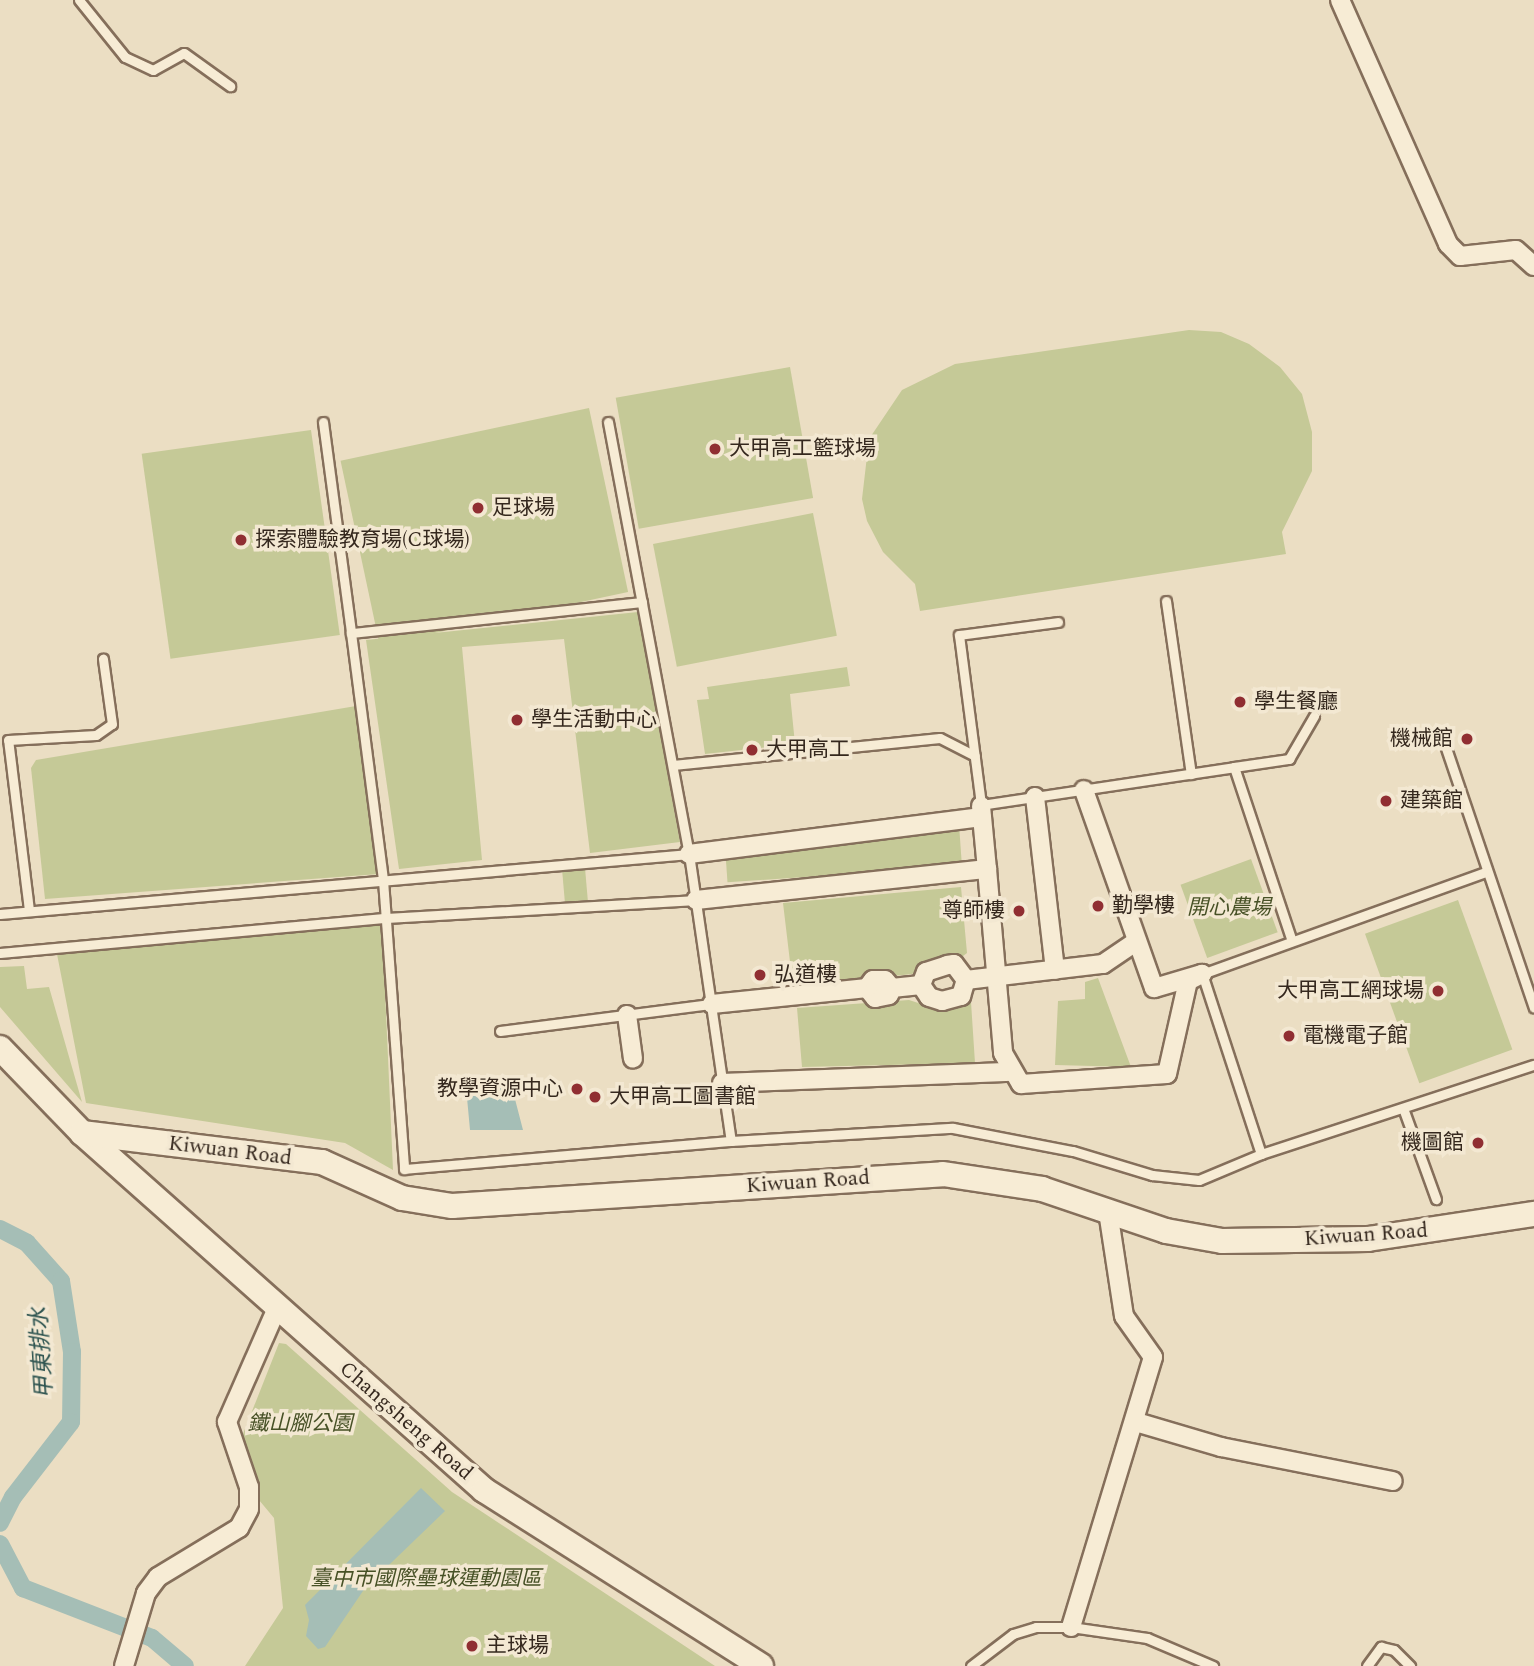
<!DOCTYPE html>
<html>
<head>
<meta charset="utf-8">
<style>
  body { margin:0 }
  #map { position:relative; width:1534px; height:1666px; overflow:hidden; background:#ebdec3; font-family:Spectral,"Noto Sans TC",serif }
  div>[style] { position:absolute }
  .green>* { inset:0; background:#c5c997; transform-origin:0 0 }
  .water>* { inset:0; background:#a5beb6 }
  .canal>* { height:18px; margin:-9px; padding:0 9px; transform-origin:9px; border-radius:9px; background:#a5beb6 }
  .roads { filter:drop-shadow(2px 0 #856f5b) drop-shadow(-2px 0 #856f5b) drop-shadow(0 2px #856f5b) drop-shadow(0 -2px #856f5b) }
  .lane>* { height:9px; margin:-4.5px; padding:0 4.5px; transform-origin:4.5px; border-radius:4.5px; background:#f7ecd5 }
  .street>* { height:18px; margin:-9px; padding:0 9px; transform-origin:9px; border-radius:9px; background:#f7ecd5 }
  .secondary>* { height:24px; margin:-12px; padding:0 12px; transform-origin:12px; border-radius:12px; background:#f7ecd5 }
  .dots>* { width:19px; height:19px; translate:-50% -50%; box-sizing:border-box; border:4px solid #f3e8d2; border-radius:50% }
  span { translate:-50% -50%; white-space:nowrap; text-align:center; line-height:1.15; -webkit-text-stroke:7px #f3e8d2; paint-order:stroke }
  .poi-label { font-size:21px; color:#35281e }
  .left { translate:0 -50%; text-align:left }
  .right { translate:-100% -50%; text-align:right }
  .park-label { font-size:21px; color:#475126; font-style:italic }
  .street-label { font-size:21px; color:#35281e }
  .water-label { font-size:23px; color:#2e5450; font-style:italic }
</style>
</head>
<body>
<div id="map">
  <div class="green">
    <div style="clip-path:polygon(1189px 330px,1221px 332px,1249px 344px,1280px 367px,1302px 394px,1312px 432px,1312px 471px,1282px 532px,1286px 554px,920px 611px,915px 584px,883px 552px,867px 521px,862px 499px,869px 439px,902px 390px,955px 364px)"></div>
    <div style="left:790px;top:367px;width:133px;height:177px;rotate:80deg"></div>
    <div style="left:589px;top:408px;width:188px;height:254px;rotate:78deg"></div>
    <div style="left:311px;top:430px;width:207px;height:171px;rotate:82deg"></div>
    <div style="left:813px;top:513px;width:125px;height:163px;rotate:79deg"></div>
    <div style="clip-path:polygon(638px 612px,680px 842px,590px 853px,564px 639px,462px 647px,482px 860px,399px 869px,366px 640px)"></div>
    <div style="clip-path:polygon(847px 667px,850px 686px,790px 694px,795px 744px,705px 754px,697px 700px,709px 699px,707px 687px)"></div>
    <div style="clip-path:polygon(356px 706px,379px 874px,45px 899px,31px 768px,36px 760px)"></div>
    <div style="left:959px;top:824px;width:42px;height:235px;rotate:86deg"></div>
    <div style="left:1251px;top:859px;width:78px;height:75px;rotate:70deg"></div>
    <div style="left:585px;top:868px;width:32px;height:23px;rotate:85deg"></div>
    <div style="clip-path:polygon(961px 887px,967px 953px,963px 956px,938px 958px,912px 974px,793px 987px,783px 903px)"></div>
    <div style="left:1458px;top:900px;width:159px;height:99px;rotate:70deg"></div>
    <div style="clip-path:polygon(382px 923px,393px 1170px,345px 1143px,86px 1103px,56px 949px)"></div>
    <div style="clip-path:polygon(24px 966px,27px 989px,49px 987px,82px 1102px,0 1007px,0 967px)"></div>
    <div style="clip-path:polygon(1098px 978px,1131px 1067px,1055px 1065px,1058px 1001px,1085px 999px,1085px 982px)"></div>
    <div style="clip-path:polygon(909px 1000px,943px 1011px,971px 1002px,975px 1063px,802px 1067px,797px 1008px)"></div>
    <div style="clip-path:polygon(279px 1343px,286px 1344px,452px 1492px,715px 1666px,245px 1666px,283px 1608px,274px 1518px,254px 1494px,241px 1439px)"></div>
  </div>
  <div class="water">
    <div style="clip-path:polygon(509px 1076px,523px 1130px,470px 1130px,466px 1087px,498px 1086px)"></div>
    <div style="clip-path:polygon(421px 1488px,445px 1511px,365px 1588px,325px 1647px,318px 1649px,306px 1636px,309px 1620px,305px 1605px)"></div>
  </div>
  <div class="canal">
    <div style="left:0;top:1229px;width:30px;rotate:27deg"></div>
    <div style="left:27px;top:1243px;width:51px;rotate:48.2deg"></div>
    <div style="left:61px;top:1281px;width:72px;rotate:81.2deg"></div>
    <div style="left:72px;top:1352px;width:70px;rotate:90.8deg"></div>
    <div style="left:71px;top:1422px;width:95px;rotate:127.7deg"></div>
    <div style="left:13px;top:1497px;width:29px;rotate:117deg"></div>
    <div style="left:0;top:1544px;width:50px;rotate:62.4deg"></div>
    <div style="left:23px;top:1588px;width:138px;rotate:21.2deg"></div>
    <div style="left:152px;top:1638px;width:43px;rotate:40.3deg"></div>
  </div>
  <div class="roads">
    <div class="lane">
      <div style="left:79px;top:0;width:73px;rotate:51.1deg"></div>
      <div style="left:125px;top:57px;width:31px;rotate:25deg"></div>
      <div style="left:153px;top:70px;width:35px;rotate:-29deg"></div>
      <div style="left:184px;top:53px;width:57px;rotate:35.7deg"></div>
      <div style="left:323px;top:422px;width:213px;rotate:82.4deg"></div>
      <div style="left:608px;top:422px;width:440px;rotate:79.4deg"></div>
      <div style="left:689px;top:854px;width:290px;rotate:81.7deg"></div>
      <div style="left:731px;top:1141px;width:222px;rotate:-3.4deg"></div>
      <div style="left:953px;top:1128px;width:122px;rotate:10.9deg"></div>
      <div style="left:1073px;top:1151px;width:83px;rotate:16.9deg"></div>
      <div style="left:1152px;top:1175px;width:47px;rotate:6.1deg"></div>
      <div style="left:1199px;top:1180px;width:67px;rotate:-22.8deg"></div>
      <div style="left:1261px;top:1154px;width:287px;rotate:-18.1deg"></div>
      <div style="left:1166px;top:601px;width:175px;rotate:81.8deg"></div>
      <div style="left:642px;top:602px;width:293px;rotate:173.9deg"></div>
      <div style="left:351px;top:633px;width:249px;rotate:82.6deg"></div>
      <div style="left:383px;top:880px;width:290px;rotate:85.8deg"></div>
      <div style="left:404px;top:1169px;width:328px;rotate:-4.9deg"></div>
      <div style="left:1058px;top:622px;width:100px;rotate:172.5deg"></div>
      <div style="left:959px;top:635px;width:171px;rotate:82.6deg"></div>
      <div style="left:981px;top:805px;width:256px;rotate:-8.5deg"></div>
      <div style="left:1234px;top:767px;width:183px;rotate:71.6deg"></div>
      <div style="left:1446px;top:748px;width:274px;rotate:71.3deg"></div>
      <div style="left:673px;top:765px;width:268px;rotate:-5.8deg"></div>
      <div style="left:940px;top:738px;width:39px;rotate:27deg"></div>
      <div style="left:1234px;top:767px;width:56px;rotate:-8.3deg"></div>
      <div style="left:1289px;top:759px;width:50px;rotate:-59.8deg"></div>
      <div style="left:29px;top:910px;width:171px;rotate:-97deg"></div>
      <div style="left:8px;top:740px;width:88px;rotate:-3.3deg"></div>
      <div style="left:96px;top:735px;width:19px;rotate:-35deg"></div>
      <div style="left:112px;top:724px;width:66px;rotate:-97.9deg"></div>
      <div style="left:0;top:914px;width:692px;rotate:-4.98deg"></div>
      <div style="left:0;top:953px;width:388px;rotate:-5.2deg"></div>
      <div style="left:386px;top:918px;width:311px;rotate:-3.3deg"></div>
      <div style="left:500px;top:1031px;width:214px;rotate:-7.3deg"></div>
      <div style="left:1403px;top:1108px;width:97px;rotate:70.1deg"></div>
      <div style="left:1261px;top:1154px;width:189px;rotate:-108.1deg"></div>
      <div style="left:1202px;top:974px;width:302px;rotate:-19.8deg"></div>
      <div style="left:971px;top:1666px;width:53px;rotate:-37.3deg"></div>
      <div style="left:1013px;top:1634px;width:24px;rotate:-17deg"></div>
      <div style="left:1036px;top:1627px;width:35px"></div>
      <div style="left:1071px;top:1627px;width:77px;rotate:8.2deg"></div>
      <div style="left:1147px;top:1638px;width:72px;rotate:23deg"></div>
      <div style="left:1367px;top:1666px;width:24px;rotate:-54deg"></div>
      <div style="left:1381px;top:1647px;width:13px;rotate:13deg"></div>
      <div style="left:1394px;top:1650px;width:23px;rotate:45deg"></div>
    </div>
    <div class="street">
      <div style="left:1340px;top:0;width:267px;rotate:66.1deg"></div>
      <div style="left:1448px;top:244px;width:17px;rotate:45deg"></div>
      <div style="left:1460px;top:256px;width:56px;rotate:-6.1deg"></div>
      <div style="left:1516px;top:250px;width:24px;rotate:42deg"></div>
      <div style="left:1035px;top:797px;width:174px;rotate:83.4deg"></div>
      <div style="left:981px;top:806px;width:63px;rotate:84.6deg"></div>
      <div style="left:689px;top:854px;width:295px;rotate:-7.2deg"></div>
      <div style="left:696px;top:900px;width:293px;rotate:-6.1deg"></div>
      <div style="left:987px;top:869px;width:185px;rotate:85deg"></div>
      <div style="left:1003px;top:1053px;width:36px;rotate:60deg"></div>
      <div style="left:1021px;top:1084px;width:146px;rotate:-3.9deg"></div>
      <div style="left:1167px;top:1074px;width:95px;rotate:-77.3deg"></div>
      <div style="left:1188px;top:981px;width:16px;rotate:-27deg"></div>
      <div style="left:1202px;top:974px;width:50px;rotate:163.7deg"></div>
      <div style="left:1154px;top:988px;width:210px;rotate:-109.5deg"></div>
      <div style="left:921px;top:985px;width:14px;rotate:-69deg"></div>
      <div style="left:926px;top:972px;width:22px;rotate:-18deg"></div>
      <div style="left:947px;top:965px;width:7px;rotate:-8deg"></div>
      <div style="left:954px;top:964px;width:20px;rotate:53deg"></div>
      <div style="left:867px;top:988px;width:13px;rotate:51deg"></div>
      <div style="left:875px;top:998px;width:14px;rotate:-12deg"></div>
      <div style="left:889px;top:995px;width:8px;rotate:-67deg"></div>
      <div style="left:712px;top:1004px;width:156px;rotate:-5.9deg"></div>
      <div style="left:867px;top:988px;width:10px;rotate:-53deg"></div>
      <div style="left:873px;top:980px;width:12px"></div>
      <div style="left:885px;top:980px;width:11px;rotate:49deg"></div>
      <div style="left:892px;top:988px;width:29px;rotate:-6deg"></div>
      <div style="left:921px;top:985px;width:14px;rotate:56deg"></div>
      <div style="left:929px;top:997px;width:14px;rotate:17deg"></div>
      <div style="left:942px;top:1001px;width:20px;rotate:-15deg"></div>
      <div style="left:961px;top:996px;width:17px;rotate:-73deg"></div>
      <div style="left:966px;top:980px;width:138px;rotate:-6.7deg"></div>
      <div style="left:1103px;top:964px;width:41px;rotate:-34.1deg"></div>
      <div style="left:627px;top:1015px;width:44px;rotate:82.2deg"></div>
      <div style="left:722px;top:1083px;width:290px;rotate:-2.2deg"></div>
      <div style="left:1136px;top:1422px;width:89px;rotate:16.4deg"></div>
      <div style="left:1221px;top:1447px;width:175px;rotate:11.2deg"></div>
      <div style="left:1071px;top:1627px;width:282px;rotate:-73.1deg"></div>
      <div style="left:1153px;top:1357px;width:50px;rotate:-125.3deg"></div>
      <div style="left:1124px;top:1316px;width:106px;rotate:-98.7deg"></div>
      <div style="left:124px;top:1666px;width:76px;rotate:-73.2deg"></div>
      <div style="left:146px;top:1593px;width:20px;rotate:-53deg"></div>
      <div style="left:158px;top:1577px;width:95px;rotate:-31.2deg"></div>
      <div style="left:239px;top:1528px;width:21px;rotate:-62deg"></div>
      <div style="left:249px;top:1509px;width:22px;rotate:-90deg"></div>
      <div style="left:249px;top:1487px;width:69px;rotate:-108.7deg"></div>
      <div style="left:227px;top:1422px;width:124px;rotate:-66.3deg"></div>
    </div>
    <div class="secondary">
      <div style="left:0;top:1048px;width:118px;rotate:46deg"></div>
      <div style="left:82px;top:1133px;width:538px;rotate:41.61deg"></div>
      <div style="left:484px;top:1490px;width:328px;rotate:32.4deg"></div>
      <div style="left:82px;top:1133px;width:242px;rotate:6.9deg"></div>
      <div style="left:322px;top:1162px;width:88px;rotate:24.2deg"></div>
      <div style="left:402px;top:1198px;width:51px;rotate:9.1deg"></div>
      <div style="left:452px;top:1206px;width:492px;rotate:-3.7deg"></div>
      <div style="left:943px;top:1174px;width:100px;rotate:8.6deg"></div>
      <div style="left:1042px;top:1189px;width:131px;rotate:18.7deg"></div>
      <div style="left:1166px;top:1231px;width:57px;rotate:10.1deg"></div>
      <div style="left:1222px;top:1241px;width:146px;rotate:-0.8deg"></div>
      <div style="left:1368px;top:1239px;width:168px;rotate:-8.6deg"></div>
    </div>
  </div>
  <div class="dots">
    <div style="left:715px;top:449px;background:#902e32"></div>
    <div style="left:478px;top:508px;background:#902e32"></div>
    <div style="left:241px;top:540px;background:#902e32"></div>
    <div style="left:1240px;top:702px;background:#902e32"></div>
    <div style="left:517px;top:720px;background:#902e32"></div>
    <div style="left:1467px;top:739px;background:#902e32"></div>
    <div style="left:752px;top:750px;background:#902e32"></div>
    <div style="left:1386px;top:801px;background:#902e32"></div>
    <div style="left:1098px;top:906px;background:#902e32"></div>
    <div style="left:1019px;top:911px;background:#902e32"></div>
    <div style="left:760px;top:975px;background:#902e32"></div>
    <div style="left:1438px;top:991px;background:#902e32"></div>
    <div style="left:1289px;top:1036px;background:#902e32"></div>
    <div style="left:577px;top:1089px;background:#902e32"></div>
    <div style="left:595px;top:1097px;background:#902e32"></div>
    <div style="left:1478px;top:1143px;background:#902e32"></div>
    <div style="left:472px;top:1646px;background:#902e32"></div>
  </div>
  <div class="poi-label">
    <span class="left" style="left:729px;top:449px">大甲高工籃球場</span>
    <span class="left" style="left:492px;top:508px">足球場</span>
    <span class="left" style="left:255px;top:540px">探索體驗教育場(C球場)</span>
    <span class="left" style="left:1254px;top:702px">學生餐廳</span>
    <span class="left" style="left:531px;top:720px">學生活動中心</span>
    <span class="right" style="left:1453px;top:739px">機械館</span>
    <span class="left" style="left:766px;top:750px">大甲高工</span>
    <span class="left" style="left:1400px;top:801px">建築館</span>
    <span class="left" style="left:1112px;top:906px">勤學樓</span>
    <span class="right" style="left:1005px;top:911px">尊師樓</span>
    <span class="left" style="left:774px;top:975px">弘道樓</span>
    <span class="right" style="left:1424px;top:991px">大甲高工網球場</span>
    <span class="left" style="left:1303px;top:1036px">電機電子館</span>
    <span class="right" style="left:563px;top:1089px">教學資源中心</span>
    <span class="left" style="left:609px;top:1097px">大甲高工圖書館</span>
    <span class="right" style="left:1464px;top:1143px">機圖館</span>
    <span class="left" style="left:486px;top:1646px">主球場</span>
  </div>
  <div class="park-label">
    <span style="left:1229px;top:908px">開心農場</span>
    <span style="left:300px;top:1424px">鐵山腳公園</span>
    <span style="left:426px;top:1579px">臺中市國際壘球運動園區</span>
  </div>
  <div class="street-label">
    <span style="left:230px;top:1151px;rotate:7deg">Kiwuan Road</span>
    <span style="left:808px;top:1182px;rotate:-4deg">Kiwuan Road</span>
    <span style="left:1366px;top:1235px;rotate:-4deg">Kiwuan Road</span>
    <span style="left:406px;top:1421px;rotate:41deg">Changsheng Road</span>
  </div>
  <div class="water-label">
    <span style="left:43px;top:1353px;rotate:-94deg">甲東排水</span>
  </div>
</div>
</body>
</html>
